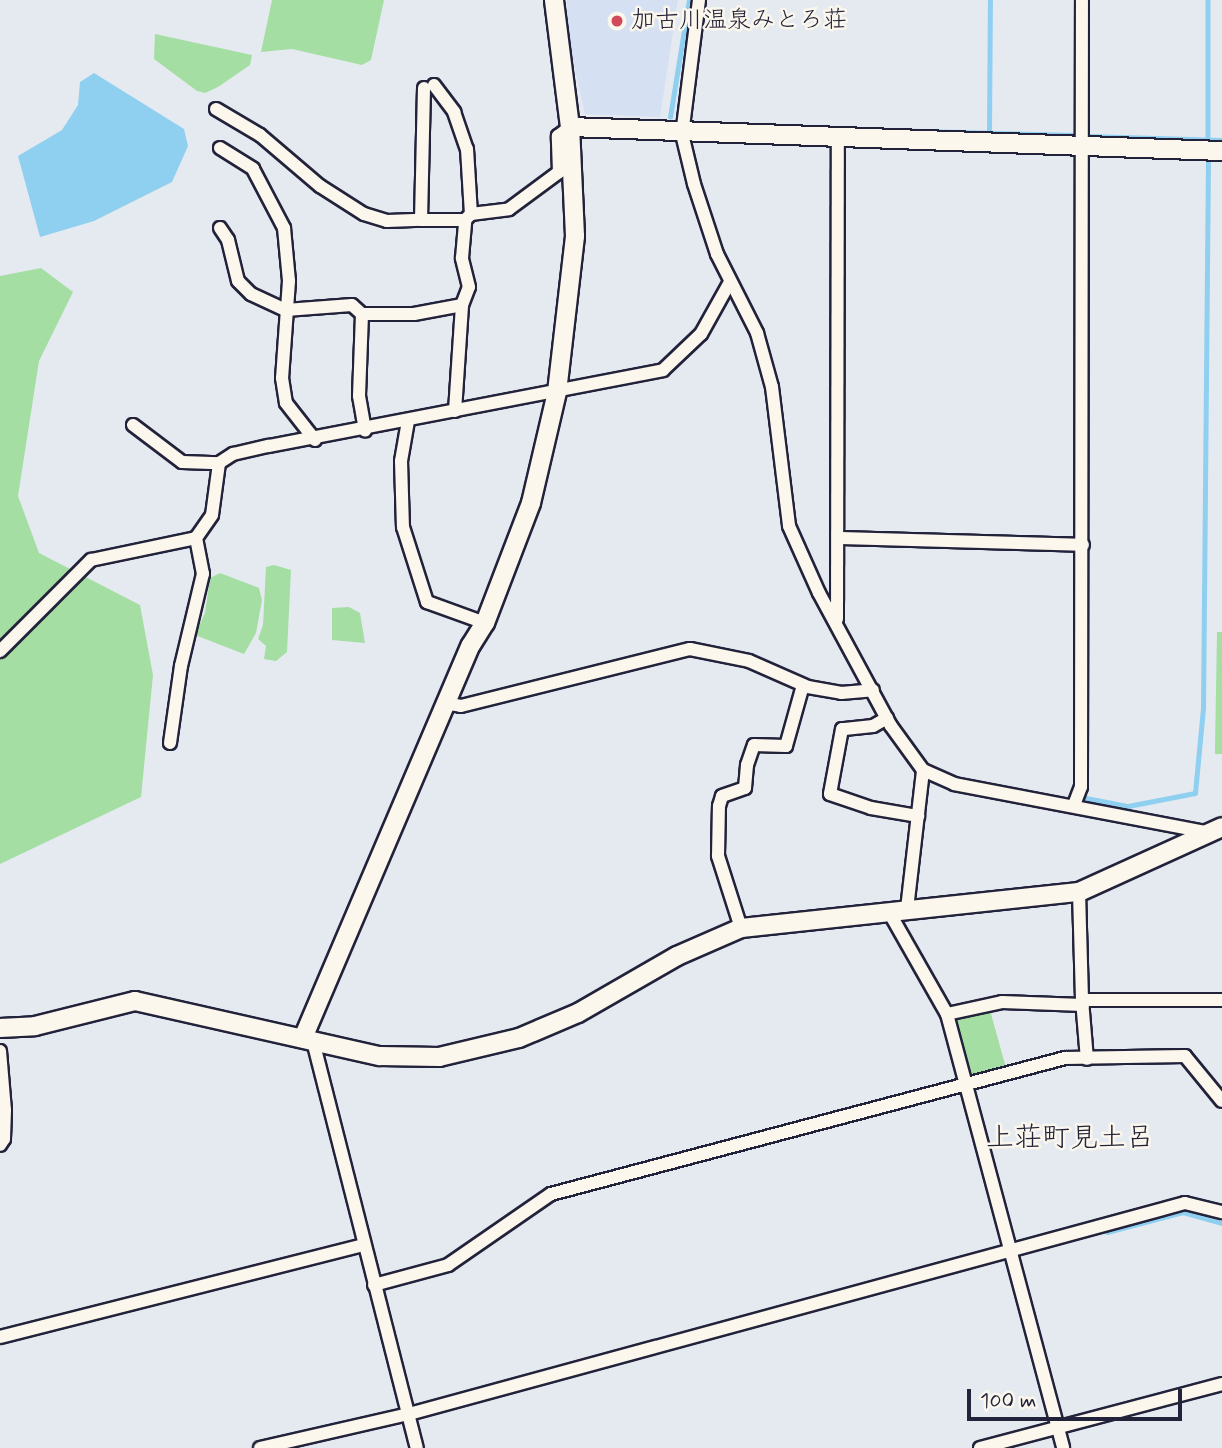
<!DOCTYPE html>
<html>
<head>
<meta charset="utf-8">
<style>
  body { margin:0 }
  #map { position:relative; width:1222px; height:1448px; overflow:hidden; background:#e5eaf0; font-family:Mynerve,"Klee One",sans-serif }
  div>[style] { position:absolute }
  .built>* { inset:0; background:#d5e1f3 }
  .green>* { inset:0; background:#a5dea3 }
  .water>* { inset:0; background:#8fcff0 }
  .stream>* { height:4.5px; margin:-2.25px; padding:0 2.25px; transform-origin:2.25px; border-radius:2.25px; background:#8fcff0 }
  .roads { filter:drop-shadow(2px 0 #22223b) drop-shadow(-2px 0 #22223b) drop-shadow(0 2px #22223b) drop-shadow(0 -2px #22223b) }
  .street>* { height:12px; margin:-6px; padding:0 6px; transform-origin:6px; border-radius:6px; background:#fbf7ec }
  .secondary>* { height:18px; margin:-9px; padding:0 9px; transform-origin:9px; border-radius:9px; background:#fbf7ec }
  .dots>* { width:19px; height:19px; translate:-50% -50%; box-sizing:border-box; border:4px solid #fbf7ec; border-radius:50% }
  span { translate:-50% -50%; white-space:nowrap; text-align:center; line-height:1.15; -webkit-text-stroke:5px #fbf7ec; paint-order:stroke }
  .poi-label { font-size:24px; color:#22223b }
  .left { translate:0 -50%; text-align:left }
  .quarter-label { font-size:28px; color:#22223b }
  .scale { position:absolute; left:967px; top:1389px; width:215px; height:32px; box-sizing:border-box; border:4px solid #22223b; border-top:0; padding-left:9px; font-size:21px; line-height:24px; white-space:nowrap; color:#22223b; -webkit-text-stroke:5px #fbf7ec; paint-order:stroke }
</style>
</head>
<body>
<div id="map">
  <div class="built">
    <div style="clip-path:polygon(567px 0,678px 0,660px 117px,585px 114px,568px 38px)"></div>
  </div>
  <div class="green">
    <div style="clip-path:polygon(272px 0,384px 0,371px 60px,362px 65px,292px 49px,261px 52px)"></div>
    <div style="clip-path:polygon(155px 34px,252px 55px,250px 65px,218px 87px,205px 93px,197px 91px,154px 59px)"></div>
    <div style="clip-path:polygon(41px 268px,73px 292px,39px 361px,18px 496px,39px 553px,140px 605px,153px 675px,141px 797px,0 864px,0 276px)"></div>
    <div style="clip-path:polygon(274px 565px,291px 570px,287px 652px,276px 661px,264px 659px,266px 646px,258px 639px,263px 625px,266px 567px)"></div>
    <div style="clip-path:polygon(220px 573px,259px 588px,262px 600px,256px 633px,244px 654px,195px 635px,205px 613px,210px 578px)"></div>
    <div style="clip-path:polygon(349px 607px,360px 613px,365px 643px,332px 640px,332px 608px)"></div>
    <div style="clip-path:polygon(1217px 632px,1222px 632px,1222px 754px,1215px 754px,1215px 748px)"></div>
    <div style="clip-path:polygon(990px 1010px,1006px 1068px,973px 1077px,956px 1023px,959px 1017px)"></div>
  </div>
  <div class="water">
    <div style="clip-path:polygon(94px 73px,184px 129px,188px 146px,172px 182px,94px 221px,40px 237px,18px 156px,62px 130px,78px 105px,80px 82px)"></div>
  </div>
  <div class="stream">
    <div style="left:1208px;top:0;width:146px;rotate:90deg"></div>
    <div style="left:670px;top:117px;width:119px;rotate:-80.8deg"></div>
    <div style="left:883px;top:130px;width:192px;rotate:1.5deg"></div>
    <div style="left:989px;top:132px;width:132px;rotate:-89.6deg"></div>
    <div style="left:1089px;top:136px;width:133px;rotate:1.7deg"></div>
    <div style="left:1082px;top:803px;width:6px;rotate:-51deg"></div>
    <div style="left:1086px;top:798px;width:43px;rotate:10.8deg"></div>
    <div style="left:1128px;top:806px;width:68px;rotate:-11deg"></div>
    <div style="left:1195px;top:793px;width:84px;rotate:-84.6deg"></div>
    <div style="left:1203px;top:709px;width:554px;rotate:-89.48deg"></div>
    <div style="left:1107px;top:1232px;width:79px;rotate:-14.7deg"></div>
    <div style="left:1183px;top:1212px;width:41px;rotate:15.8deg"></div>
  </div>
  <div class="roads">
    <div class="street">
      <div style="left:699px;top:0;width:135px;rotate:97.2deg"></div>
      <div style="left:682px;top:134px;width:51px;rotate:76.5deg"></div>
      <div style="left:694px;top:184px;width:74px;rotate:71.8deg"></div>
      <div style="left:717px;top:254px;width:89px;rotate:63.1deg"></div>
      <div style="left:757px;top:333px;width:56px;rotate:74.5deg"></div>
      <div style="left:772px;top:387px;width:140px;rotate:83deg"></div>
      <div style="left:789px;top:526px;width:73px;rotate:65.9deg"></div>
      <div style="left:819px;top:593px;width:151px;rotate:61.6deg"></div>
      <div style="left:891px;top:726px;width:54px;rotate:54deg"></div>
      <div style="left:923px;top:770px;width:34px;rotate:24deg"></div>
      <div style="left:954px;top:784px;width:262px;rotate:10.8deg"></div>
      <div style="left:434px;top:85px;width:34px;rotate:53deg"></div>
      <div style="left:454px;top:112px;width:39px;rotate:71deg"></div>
      <div style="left:467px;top:149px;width:65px;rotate:86.5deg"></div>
      <div style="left:216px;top:109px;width:51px;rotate:30.6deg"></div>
      <div style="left:260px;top:135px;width:79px;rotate:40.4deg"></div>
      <div style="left:320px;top:186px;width:52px;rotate:32.5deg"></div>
      <div style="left:364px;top:214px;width:24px;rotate:17deg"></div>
      <div style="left:387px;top:221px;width:34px;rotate:-2deg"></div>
      <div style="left:421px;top:220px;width:132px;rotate:-88.7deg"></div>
      <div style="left:220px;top:148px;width:39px;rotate:32deg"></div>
      <div style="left:253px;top:169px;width:67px;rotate:62.3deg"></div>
      <div style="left:284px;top:228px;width:53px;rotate:84.6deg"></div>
      <div style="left:289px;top:281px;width:97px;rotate:94.1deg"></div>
      <div style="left:282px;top:378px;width:25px;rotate:81deg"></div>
      <div style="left:286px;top:403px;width:47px;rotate:51.9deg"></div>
      <div style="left:421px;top:220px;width:44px"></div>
      <div style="left:220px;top:228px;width:14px;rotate:56deg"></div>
      <div style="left:228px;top:240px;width:42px;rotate:76.3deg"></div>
      <div style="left:238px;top:281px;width:18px;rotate:45deg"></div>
      <div style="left:251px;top:294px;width:38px;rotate:25deg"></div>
      <div style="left:286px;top:310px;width:66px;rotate:-4.3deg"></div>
      <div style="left:352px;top:305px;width:13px;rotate:42deg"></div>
      <div style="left:362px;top:314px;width:52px"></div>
      <div style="left:414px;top:314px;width:49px;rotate:-10.6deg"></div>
      <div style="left:462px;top:305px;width:19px;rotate:-69deg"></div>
      <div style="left:469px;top:287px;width:30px;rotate:-104deg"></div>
      <div style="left:462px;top:258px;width:38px;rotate:-85deg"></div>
      <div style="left:465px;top:220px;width:8px;rotate:-45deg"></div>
      <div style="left:471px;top:214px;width:38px;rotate:-7deg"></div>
      <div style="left:509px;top:209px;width:62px;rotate:-36.5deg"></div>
      <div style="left:559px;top:172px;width:36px;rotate:-92deg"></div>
      <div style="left:558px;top:136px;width:15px;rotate:-37deg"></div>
      <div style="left:362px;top:314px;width:82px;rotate:92.1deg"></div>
      <div style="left:359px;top:396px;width:35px;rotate:80deg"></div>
      <div style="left:455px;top:411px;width:106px;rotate:-86.2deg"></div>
      <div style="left:408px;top:421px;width:41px;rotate:99.9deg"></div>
      <div style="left:401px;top:461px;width:66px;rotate:88.3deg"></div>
      <div style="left:403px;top:527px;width:79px;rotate:72.3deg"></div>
      <div style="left:427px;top:602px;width:62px;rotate:19.9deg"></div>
      <div style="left:133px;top:425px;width:61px;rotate:37.1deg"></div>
      <div style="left:182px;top:462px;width:37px;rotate:2deg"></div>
      <div style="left:219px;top:463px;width:17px;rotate:-33deg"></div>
      <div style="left:233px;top:454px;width:37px;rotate:-13deg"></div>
      <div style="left:269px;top:446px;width:401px;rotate:-10.9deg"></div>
      <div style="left:663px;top:370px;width:52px;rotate:-43.5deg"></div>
      <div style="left:701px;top:334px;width:60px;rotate:-60.9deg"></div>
      <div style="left:838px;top:538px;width:245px;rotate:1.6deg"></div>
      <div style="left:837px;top:619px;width:479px;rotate:-89.9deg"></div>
      <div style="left:0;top:651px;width:129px;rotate:-45deg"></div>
      <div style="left:91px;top:560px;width:107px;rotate:-11.8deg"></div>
      <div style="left:196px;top:538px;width:28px;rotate:-55deg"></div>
      <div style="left:212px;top:515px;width:52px;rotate:-82.3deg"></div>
      <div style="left:450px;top:704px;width:11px;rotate:10deg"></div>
      <div style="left:461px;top:706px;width:236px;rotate:-14deg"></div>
      <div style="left:690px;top:649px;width:60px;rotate:11.5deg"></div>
      <div style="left:749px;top:661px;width:64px;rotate:23.8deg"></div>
      <div style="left:808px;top:687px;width:34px;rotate:10deg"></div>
      <div style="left:841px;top:693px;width:32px;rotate:-5deg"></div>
      <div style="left:887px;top:718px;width:16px;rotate:150deg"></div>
      <div style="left:873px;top:726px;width:31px;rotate:174deg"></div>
      <div style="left:842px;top:729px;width:66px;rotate:100.5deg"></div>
      <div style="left:830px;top:794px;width:43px;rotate:18.9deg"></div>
      <div style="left:871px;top:808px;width:48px;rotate:9.7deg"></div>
      <div style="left:170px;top:743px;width:78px;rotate:-81.9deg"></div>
      <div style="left:181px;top:666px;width:95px;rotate:-76.6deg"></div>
      <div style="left:203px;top:574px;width:37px;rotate:-101deg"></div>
      <div style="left:1074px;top:805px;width:19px;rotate:-69deg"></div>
      <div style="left:1081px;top:787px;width:787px;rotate:-89.93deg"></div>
      <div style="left:1079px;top:892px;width:108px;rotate:88.4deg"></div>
      <div style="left:1082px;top:1000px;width:140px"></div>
      <div style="left:907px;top:909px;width:140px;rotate:-83.4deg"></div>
      <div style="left:889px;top:912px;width:117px;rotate:60.4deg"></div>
      <div style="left:947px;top:1014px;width:449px;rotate:75deg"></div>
      <div style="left:741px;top:928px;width:76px;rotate:-107.7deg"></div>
      <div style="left:718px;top:856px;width:50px;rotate:-88.9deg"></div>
      <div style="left:719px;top:806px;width:10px;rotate:-73deg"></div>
      <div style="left:722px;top:796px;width:24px;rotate:-19deg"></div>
      <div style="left:745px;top:788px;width:23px;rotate:-85deg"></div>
      <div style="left:747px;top:765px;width:21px;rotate:-71deg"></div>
      <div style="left:754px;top:745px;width:32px;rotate:2deg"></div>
      <div style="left:786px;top:746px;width:63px;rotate:-74.4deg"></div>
      <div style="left:1082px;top:1000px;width:59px;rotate:85.2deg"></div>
      <div style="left:947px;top:1014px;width:56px;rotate:-12.3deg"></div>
      <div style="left:1002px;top:1002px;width:81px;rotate:2.1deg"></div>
      <div style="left:313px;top:1041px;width:420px;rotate:75.7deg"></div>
      <div style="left:0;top:1051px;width:59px;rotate:85.2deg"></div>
      <div style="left:5px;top:1110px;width:29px;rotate:92deg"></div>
      <div style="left:4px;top:1139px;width:7px;rotate:124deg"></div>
      <div style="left:374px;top:1285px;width:77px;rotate:-15.1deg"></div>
      <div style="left:448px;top:1265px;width:125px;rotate:-34.6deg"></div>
      <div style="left:551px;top:1194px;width:532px;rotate:-14.82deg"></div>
      <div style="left:1065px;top:1058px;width:120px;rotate:-1deg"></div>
      <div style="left:1185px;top:1056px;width:58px;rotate:50.6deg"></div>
      <div style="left:0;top:1337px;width:374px;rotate:-14.2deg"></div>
      <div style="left:260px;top:1448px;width:153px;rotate:-12.9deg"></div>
      <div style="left:409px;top:1414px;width:804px;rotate:-15.21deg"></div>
      <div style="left:1185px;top:1203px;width:38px;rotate:14deg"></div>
      <div style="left:980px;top:1448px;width:250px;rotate:-14.8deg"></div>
    </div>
    <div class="secondary">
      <div style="left:570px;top:127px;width:652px;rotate:2.11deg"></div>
      <div style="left:0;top:1028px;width:35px;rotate:-3deg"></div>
      <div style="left:35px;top:1026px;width:103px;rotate:-14deg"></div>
      <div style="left:135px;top:1001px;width:251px;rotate:12.7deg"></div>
      <div style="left:380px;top:1056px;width:59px;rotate:1deg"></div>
      <div style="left:439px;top:1057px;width:82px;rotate:-13.4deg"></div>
      <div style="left:519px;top:1038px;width:64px;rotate:-23deg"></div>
      <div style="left:578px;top:1013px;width:114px;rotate:-29.9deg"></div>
      <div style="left:677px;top:956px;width:70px;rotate:-23.6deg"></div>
      <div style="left:741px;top:928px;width:340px;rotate:-6.1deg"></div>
      <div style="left:1079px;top:892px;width:157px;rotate:-24.4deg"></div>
      <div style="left:303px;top:1038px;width:427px;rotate:-66.9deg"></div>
      <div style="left:471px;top:645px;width:26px;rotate:-58deg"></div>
      <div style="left:485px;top:623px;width:129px;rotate:-69deg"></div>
      <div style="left:531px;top:503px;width:114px;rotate:-76.8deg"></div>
      <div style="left:557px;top:392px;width:157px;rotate:-83.4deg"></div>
      <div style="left:575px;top:236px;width:109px;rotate:-92.6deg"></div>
      <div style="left:570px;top:127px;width:128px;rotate:-97.2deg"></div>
    </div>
  </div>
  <div class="dots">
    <div style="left:617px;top:21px;background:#d1495b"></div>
  </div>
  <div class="poi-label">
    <span class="left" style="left:631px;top:21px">加古川温泉みとろ荘</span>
  </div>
  <div class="quarter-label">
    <span style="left:1070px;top:1139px">上荘町見土呂</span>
  </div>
  <div class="scale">100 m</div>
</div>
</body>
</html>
